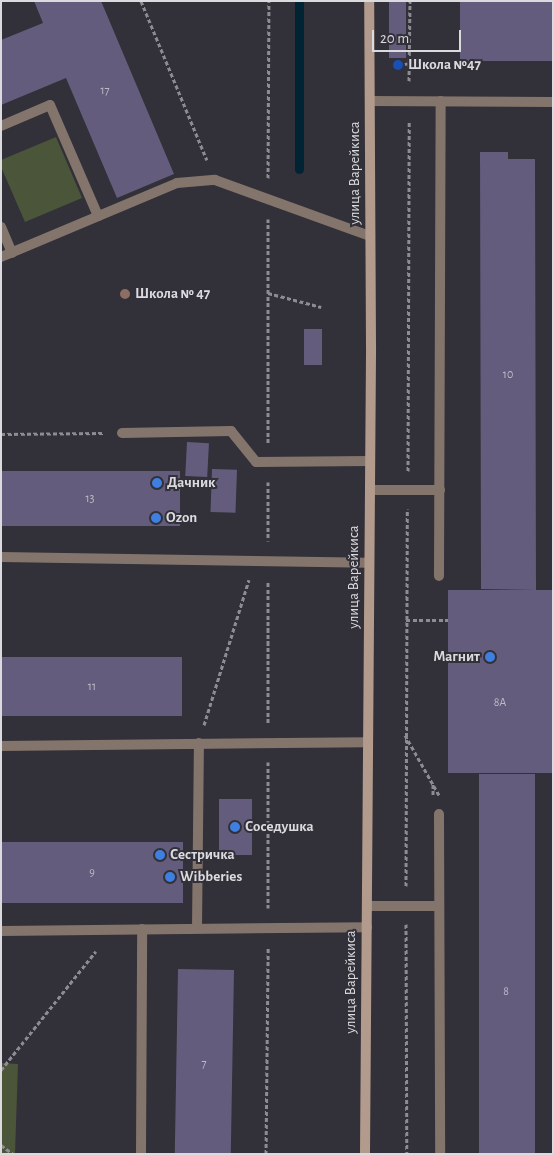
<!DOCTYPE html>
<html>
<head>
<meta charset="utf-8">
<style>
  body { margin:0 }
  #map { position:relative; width:554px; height:1155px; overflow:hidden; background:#323038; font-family:"Alegreya Sans",sans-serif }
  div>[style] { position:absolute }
  .green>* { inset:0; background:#4b553a }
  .stream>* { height:9px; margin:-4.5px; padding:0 4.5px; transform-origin:4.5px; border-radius:4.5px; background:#002433 }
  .building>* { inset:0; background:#635c7c; transform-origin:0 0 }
  .path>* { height:3px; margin-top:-1.5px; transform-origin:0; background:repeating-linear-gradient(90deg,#8d8c92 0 4px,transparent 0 6.5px) }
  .lane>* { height:10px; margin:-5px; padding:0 5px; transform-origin:5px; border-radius:5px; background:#84756c }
  .secondary>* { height:10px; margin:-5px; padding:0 5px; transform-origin:5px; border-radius:5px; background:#b29b8c }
  .dots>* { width:14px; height:14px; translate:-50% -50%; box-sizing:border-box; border:2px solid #323038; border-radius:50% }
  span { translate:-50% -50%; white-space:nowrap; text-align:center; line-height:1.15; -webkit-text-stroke:4px #323038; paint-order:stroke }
  .number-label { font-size:12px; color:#bdbac6 }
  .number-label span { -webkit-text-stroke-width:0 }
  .poi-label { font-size:15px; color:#dbdadf; font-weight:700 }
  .left { translate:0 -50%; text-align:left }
  .right { translate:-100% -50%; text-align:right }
  .street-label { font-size:15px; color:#dbdadf }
  .frame { position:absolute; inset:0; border:2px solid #dbdadf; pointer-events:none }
  .scale { position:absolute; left:372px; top:30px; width:89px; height:22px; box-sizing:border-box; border:2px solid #dbdadf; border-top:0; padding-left:6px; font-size:15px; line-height:18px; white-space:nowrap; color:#dbdadf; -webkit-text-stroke:4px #323038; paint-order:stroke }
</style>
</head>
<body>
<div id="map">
  <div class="green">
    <div style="clip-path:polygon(56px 137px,82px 198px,25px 222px,1px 167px,1px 160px)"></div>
    <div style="clip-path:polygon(1px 1063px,18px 1064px,15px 1154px,1px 1154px)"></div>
  </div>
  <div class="stream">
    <div style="left:299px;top:1px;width:168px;rotate:90deg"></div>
  </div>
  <div class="building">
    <div style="clip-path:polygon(34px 1px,101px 1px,174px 174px,117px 198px,66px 78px,1px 105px,1px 40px,43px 23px)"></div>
    <div style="left:389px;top:1px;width:17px;height:57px"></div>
    <div style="left:460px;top:2px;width:93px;height:59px"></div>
    <div style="clip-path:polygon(480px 152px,508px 152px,508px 159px,535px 159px,536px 590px,481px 589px)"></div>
    <div style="left:304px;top:329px;width:18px;height:36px"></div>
    <div style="left:187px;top:442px;width:22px;height:34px;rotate:3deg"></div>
    <div style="left:212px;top:469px;width:25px;height:43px;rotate:2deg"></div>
    <div style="left:1px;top:471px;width:179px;height:55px"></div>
    <div style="left:553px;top:590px;width:183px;height:105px;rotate:90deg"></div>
    <div style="left:1px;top:657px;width:181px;height:59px"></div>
    <div style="left:479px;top:774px;width:56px;height:380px"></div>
    <div style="left:219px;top:799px;width:33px;height:56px"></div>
    <div style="left:1px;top:842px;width:182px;height:61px"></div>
    <div style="left:178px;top:969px;width:56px;height:185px;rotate:1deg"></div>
  </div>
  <div class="path">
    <div style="left:141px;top:1px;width:172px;rotate:67.5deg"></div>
    <div style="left:398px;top:65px;width:12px;rotate:-9deg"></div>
    <div style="left:409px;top:81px;width:80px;rotate:-89.3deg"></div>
    <div style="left:268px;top:178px;width:177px;rotate:-89.7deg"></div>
    <div style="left:268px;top:293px;width:55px;rotate:14.8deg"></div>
    <div style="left:1px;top:434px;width:102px;rotate:-0.6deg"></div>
    <div style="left:268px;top:443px;width:224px;rotate:-90deg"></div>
    <div style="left:408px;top:471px;width:349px;rotate:-89.8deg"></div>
    <div style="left:268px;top:482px;width:59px;rotate:90deg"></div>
    <div style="left:406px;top:620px;width:42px"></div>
    <div style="left:268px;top:723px;width:141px;rotate:-90deg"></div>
    <div style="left:204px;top:725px;width:152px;rotate:-72.8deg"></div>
    <div style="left:405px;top:735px;width:69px;rotate:60.5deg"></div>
    <div style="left:268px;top:762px;width:146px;rotate:90deg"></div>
    <div style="left:433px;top:795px;width:12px;rotate:-90deg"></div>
    <div style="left:406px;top:886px;width:377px;rotate:-89.8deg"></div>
    <div style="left:406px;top:924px;width:230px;rotate:89.8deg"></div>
    <div style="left:1px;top:1070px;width:152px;rotate:-51.4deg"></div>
    <div style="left:1px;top:1145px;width:15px;rotate:37deg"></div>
    <div style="left:266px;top:1154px;width:207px;rotate:-89.4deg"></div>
  </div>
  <div class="lane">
    <div style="left:370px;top:101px;width:183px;rotate:0.3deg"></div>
    <div style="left:1px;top:126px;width:53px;rotate:-23.2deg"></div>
    <div style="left:50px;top:105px;width:121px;rotate:66.6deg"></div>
    <div style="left:1px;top:227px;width:28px;rotate:67deg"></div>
    <div style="left:1px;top:257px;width:191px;rotate:-22.8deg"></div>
    <div style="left:177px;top:183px;width:38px;rotate:-5deg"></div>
    <div style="left:215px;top:180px;width:165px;rotate:19.9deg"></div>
    <div style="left:122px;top:433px;width:109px;rotate:-1.1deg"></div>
    <div style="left:231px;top:431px;width:40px;rotate:51deg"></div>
    <div style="left:256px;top:462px;width:114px;rotate:-0.5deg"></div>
    <div style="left:370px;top:490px;width:70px"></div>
    <div style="left:1px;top:557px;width:367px;rotate:0.9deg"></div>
    <div style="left:439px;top:576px;width:475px;rotate:-89.8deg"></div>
    <div style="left:1px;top:746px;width:367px;rotate:-0.6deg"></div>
    <div style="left:439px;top:814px;width:340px;rotate:89.8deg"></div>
    <div style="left:367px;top:906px;width:72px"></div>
    <div style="left:197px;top:928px;width:185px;rotate:-89.4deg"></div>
    <div style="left:1px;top:931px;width:366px;rotate:-0.6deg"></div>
    <div style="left:141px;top:1154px;width:225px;rotate:-89.7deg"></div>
  </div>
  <div class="secondary">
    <div style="left:365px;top:1154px;width:807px;rotate:-89.57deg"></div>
    <div style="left:371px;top:347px;width:346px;rotate:-90.3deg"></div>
  </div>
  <div class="dots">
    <div style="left:398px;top:65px;background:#1a4fb4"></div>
    <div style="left:125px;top:294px;background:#8d6e63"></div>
    <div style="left:157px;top:483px;background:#3f7fe0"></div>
    <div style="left:156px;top:518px;background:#3f7fe0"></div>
    <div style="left:490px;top:657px;background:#3f7fe0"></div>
    <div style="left:235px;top:827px;background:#3f7fe0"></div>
    <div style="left:160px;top:855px;background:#3f7fe0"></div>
    <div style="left:170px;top:877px;background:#3f7fe0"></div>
  </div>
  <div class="number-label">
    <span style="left:105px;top:91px">17</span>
    <span style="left:508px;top:375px">10</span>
    <span style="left:90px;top:499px">13</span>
    <span style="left:92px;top:687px">11</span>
    <span style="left:500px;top:703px">8А</span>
    <span style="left:92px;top:873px">9</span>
    <span style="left:506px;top:992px">8</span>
    <span style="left:204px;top:1064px">7</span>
  </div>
  <div class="poi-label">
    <span class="left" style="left:408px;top:65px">Школа №47</span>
    <span class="left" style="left:135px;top:294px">Школа № 47</span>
    <span class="left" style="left:167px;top:483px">Дачник</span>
    <span class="left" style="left:166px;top:518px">Ozon</span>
    <span class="right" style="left:480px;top:657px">Магнит</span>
    <span class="left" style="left:245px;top:827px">Соседушка</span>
    <span class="left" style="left:170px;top:855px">Сестричка</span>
    <span class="left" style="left:180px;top:877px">Wibberies</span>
  </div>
  <div class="street-label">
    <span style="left:355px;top:173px;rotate:-90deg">улица Варейкиса</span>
    <span style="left:354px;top:577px;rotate:-90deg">улица Варейкиса</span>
    <span style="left:351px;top:982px;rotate:-90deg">улица Варейкиса</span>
  </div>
  <div class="frame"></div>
  <div class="scale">20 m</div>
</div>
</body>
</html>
